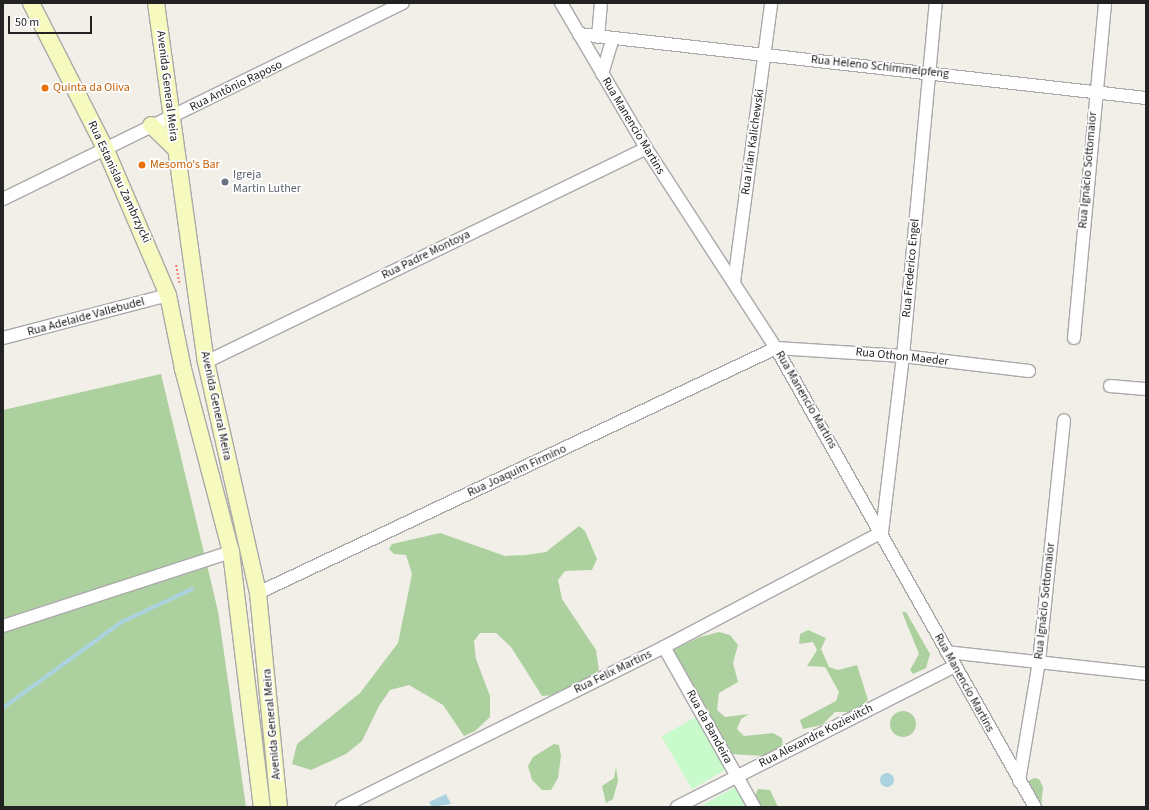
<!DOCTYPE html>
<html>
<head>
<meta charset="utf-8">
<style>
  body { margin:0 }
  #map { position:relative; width:1149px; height:810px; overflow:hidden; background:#f2efe9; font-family:"Source Sans 3",sans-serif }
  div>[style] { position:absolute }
  .forest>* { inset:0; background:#add19e }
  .round { border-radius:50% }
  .park>* { inset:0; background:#c8facc; transform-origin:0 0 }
  .water>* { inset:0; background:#aad3df }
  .stream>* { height:3.5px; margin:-1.75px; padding:0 1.75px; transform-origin:1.75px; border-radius:1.75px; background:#aad3df }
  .path>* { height:2px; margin-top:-1px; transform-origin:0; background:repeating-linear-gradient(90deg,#fa8072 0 2px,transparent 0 4px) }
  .roads { filter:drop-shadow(1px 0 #a9a9a9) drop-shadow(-1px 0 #a9a9a9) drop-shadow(0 1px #a9a9a9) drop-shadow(0 -1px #a9a9a9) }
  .minor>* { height:12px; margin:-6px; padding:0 6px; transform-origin:6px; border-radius:6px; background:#fff }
  .secondary>* { height:16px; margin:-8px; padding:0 8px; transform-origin:8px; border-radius:8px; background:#f7fabf }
  .dots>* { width:11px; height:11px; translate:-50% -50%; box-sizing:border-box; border:2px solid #fff; border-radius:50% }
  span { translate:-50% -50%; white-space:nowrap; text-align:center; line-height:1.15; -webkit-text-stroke:3.5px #fff; paint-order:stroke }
  .street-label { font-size:12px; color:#222 }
  .food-label { font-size:12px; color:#c56008 }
  .left { translate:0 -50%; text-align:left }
  .worship-label { font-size:12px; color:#5b616d }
  .frame { position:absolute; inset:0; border:4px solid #222; pointer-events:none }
  .scale { position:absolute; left:8px; top:16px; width:84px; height:18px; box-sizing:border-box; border:2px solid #222; border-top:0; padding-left:5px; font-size:12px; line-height:14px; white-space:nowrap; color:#222; -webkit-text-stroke:3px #fff; paint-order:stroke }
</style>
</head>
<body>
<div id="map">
  <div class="forest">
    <div style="clip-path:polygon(161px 374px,218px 611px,246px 807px,3px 807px,3px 410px)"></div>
    <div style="clip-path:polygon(579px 526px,585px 531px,597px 559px,592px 570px,565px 571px,558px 580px,562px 599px,596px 650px,599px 670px,594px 676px,557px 695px,542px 696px,511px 647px,496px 633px,480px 633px,474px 641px,476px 659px,490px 696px,490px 717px,475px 731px,464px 736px,443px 705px,409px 685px,390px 690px,379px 706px,362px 741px,346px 754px,311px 770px,292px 764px,297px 744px,360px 693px,398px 643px,412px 574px,406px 555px,394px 554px,389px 549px,392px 544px,440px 533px,505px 556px,526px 555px,546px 552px)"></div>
    <div style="clip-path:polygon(902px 612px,906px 612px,930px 654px,926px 668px,913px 674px,910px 670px,919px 654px)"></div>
    <div style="clip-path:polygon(808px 630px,826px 638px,821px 649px,829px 667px,838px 670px,857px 665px,868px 700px,854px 712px,835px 712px,822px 725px,803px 729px,800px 720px,836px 701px,839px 692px,825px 667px,807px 666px,817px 650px,813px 642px,799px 644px,800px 634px)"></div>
    <div style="clip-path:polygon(719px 632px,730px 635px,738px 645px,733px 663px,738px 682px,719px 693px,717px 710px,725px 717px,749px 714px,741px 719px,737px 729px,744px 736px,773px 733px,782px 738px,783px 747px,766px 756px,730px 754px,710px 723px,704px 705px,673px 661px,673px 650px,700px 637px)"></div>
    <div class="round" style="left:890px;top:711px;width:26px;height:26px"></div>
    <div style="clip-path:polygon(554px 744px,559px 745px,561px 756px,558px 778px,551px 790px,542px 790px,532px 780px,528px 766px,533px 757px)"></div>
    <div style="clip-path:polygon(616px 767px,618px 781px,613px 799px,606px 803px,602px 786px,614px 778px)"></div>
    <div style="clip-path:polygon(1034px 778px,1039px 779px,1043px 787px,1041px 807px,1027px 807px,1022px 792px,1025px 783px)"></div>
    <div style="clip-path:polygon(758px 789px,770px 790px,778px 807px,755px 807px,752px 803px)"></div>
  </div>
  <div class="park">
    <div style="left:697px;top:716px;width:61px;height:41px;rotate:60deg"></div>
    <div style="clip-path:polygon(739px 785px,751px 807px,699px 807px)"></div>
  </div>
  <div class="water">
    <div class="round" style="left:880px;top:773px;width:14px;height:14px"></div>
    <div style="clip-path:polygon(446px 794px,451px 804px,432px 807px,429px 802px)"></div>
  </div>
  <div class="stream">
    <div style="left:3px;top:708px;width:147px;rotate:-35.9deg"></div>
    <div style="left:122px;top:622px;width:77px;rotate:-25.2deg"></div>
  </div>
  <div class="path">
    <div style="left:176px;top:265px;width:20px;rotate:79deg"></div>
  </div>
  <div class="roads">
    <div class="minor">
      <div style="left:561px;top:3px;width:168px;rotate:59.6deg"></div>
      <div style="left:646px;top:148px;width:239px;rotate:57deg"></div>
      <div style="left:776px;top:348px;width:527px;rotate:60.57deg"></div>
      <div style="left:579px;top:34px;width:571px;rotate:6.44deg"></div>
      <div style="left:598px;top:37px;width:34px;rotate:-85deg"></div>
      <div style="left:602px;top:74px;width:37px;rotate:-73deg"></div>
      <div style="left:3px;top:199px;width:445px;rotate:-26.1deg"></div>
      <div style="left:734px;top:282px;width:281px;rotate:-82.4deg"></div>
      <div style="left:3px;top:338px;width:171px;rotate:-14.6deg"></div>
      <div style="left:1074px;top:338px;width:336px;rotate:-84.7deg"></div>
      <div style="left:206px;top:362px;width:489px;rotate:-25.9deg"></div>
      <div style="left:1110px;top:386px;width:36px;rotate:5deg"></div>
      <div style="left:258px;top:593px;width:573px;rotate:-25.31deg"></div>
      <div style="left:776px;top:348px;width:127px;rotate:3.6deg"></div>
      <div style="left:903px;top:356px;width:127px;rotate:6.8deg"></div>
      <div style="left:3px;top:626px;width:240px;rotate:-18deg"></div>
      <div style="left:664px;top:647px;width:184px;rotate:60.6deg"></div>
      <div style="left:947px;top:652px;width:200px;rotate:6.3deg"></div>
      <div style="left:1019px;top:781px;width:121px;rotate:-80.5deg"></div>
      <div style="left:1039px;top:662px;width:243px;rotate:-84.1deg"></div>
      <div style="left:342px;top:807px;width:360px;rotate:-26.4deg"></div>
      <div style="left:664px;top:647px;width:246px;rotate:-27.8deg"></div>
      <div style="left:882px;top:532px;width:177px;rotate:-83.2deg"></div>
      <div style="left:903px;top:356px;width:355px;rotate:-84.7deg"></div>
      <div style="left:677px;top:807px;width:312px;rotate:-26.9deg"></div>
    </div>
    <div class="secondary">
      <div style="left:31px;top:3px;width:163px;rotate:63deg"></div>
      <div style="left:105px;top:148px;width:160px;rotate:66.8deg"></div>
      <div style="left:168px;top:295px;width:76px;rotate:78.5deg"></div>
      <div style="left:183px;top:369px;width:189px;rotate:75.3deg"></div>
      <div style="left:231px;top:552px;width:257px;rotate:83.1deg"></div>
      <div style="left:156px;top:3px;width:362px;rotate:82.1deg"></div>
      <div style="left:206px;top:362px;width:237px;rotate:77.3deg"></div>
      <div style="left:258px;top:593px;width:215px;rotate:84.4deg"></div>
      <div style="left:151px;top:125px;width:33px;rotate:44deg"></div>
    </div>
  </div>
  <div class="dots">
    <div style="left:45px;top:88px;background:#e8710a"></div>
    <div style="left:142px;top:165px;background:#e8710a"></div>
    <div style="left:225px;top:182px;background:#6b7280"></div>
  </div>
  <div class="street-label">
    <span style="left:880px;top:67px;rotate:6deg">Rua Heleno Schimmelpfeng</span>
    <span style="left:167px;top:86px;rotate:83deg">Avenida General Meira</span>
    <span style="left:236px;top:86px;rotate:-26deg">Rua Antônio Raposo</span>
    <span style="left:633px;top:126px;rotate:59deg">Rua Manencio Martins</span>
    <span style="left:753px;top:142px;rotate:-82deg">Rua Irlan Kalichewski</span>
    <span style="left:1088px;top:170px;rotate:-85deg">Rua Ignácio Sottomaior</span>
    <span style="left:119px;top:182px;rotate:65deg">Rua Estanislau Zambrzycki</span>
    <span style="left:426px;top:255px;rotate:-26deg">Rua Padre Montoya</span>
    <span style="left:911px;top:268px;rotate:-85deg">Rua Frederico Engel</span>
    <span style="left:86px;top:317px;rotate:-15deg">Rua Adelaide Vallebudel</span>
    <span style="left:902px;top:357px;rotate:6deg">Rua Othon Maeder</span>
    <span style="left:806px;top:400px;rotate:60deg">Rua Manencio Martins</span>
    <span style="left:216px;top:406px;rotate:78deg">Avenida General Meira</span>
    <span style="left:517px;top:471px;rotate:-25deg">Rua Joaquim Firmino</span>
    <span style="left:1045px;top:601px;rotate:-84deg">Rua Ignácio Sottomaior</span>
    <span style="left:613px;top:672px;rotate:-26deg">Rua Felix Martins</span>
    <span style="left:964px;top:683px;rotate:61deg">Rua Manencio Martins</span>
    <span style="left:272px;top:724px;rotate:-95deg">Avenida General Meira</span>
    <span style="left:709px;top:727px;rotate:61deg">Rua da Bandeira</span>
    <span style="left:816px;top:736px;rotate:-27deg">Rua Alexandre Kozievitch</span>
  </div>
  <div class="food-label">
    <span class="left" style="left:53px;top:88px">Quinta da Oliva</span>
    <span class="left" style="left:150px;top:165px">Mesomo's Bar</span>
  </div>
  <div class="worship-label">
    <span class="left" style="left:233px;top:182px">Igreja<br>Martin Luther</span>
  </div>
  <div class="frame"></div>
  <div class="scale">50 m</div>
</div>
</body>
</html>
